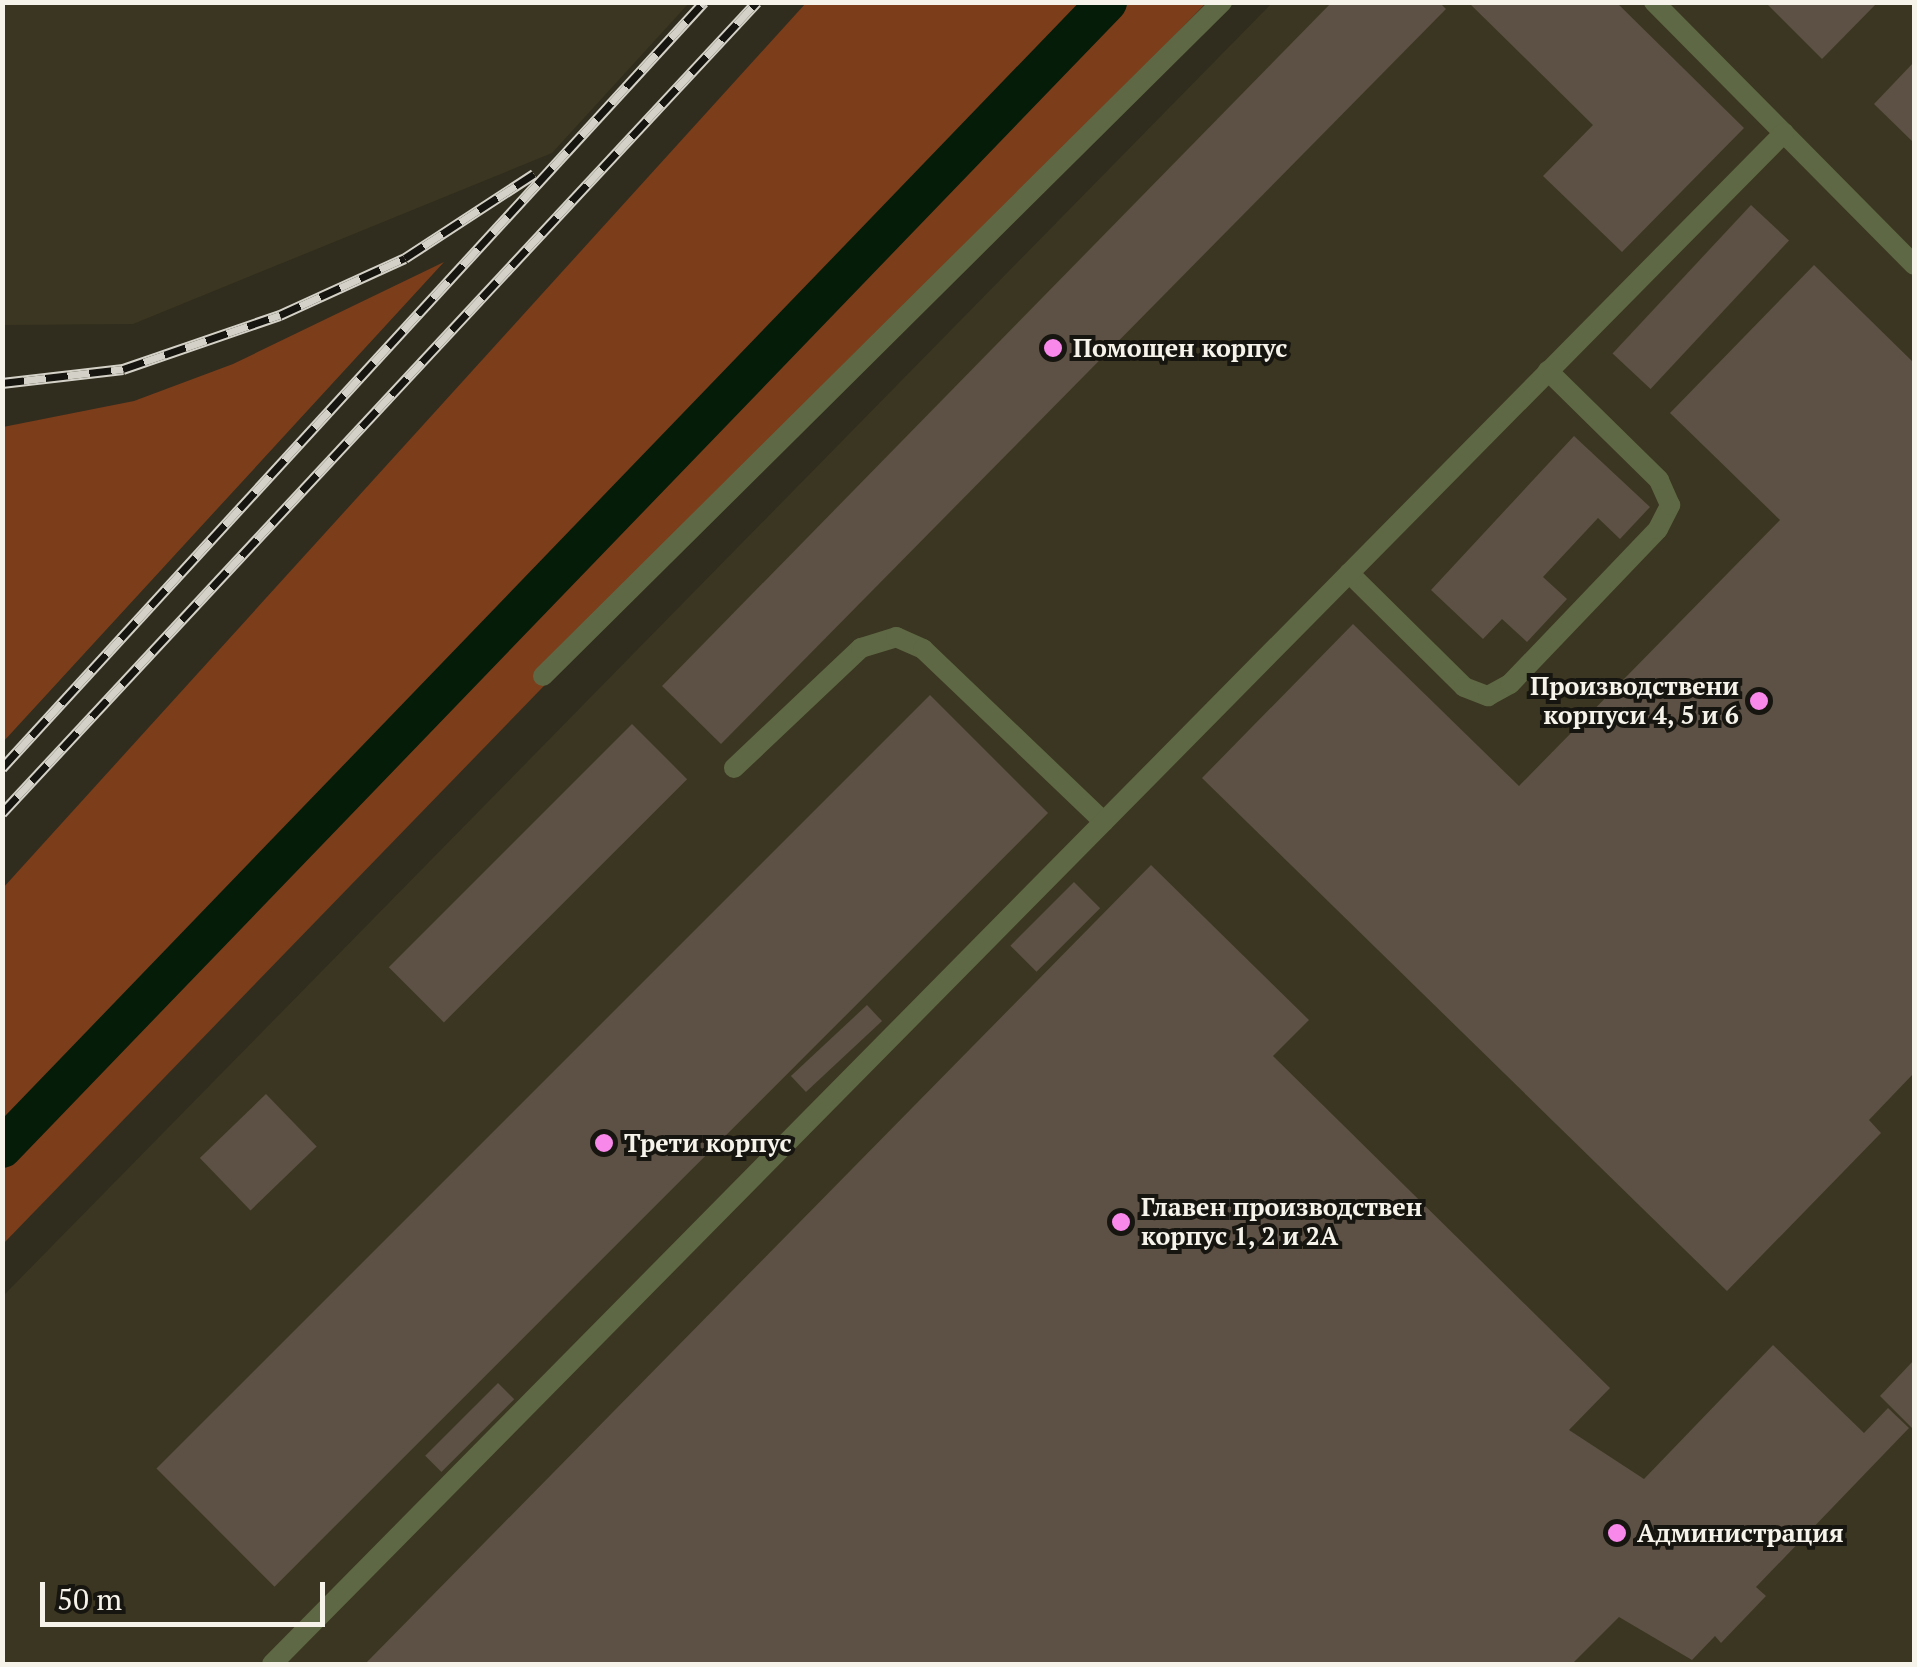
<!DOCTYPE html>
<html>
<head>
<meta charset="utf-8">
<style>
  body { margin:0 }
  #map { position:relative; width:1917px; height:1667px; overflow:hidden; background:#302d1e; font-family:"PT Serif",serif }
  div>[style] { position:absolute }
  .built>* { inset:0; background:#3b3621 }
  .green>* { inset:0; background:#7c3d1b }
  .canal>* { height:40px; margin:-20px; padding:0 20px; transform-origin:20px; border-radius:20px; background:#041c08 }
  .building>* { inset:0; background:#5c5144; transform-origin:0 0 }
  .service>* { height:20px; margin:-10px; padding:0 10px; transform-origin:10px; border-radius:10px; background:#5e6844 }
  .rail>* { height:11px; margin-top:-5.5px; transform-origin:0; background:repeating-linear-gradient(90deg,#17150f 0 22px,#d4d2c8 0 44px); box-sizing:border-box; border-block:2px solid #d4d2c8 }
  .dots>* { width:28px; height:28px; translate:-50% -50%; box-sizing:border-box; border:5px solid #17150f; border-radius:50% }
  span { translate:-50% -50%; white-space:nowrap; text-align:center; line-height:1.15; -webkit-text-stroke:8px #17150f; paint-order:stroke }
  .poi-label { font-size:25px; color:#f5f3ea; font-weight:700 }
  .left { translate:0 -50%; text-align:left }
  .right { translate:-100% -50%; text-align:right }
  .frame { position:absolute; inset:0; border:5px solid #f5f3ea; pointer-events:none }
  .scale { position:absolute; left:40px; top:1582px; width:285px; height:45px; box-sizing:border-box; border:5px solid #f5f3ea; border-top:0; padding-left:12px; font-size:30px; line-height:35px; white-space:nowrap; color:#f5f3ea; -webkit-text-stroke:8px #17150f; paint-order:stroke }
</style>
</head>
<body>
<div id="map">
  <div class="built">
    <div style="clip-path:polygon(2px 3px,3px 2px,689px 3px,552px 153px,133px 324px,3px 325px)"></div>
    <div style="clip-path:polygon(1272px 3px,1914px 3px,1914px 1664px,3px 1664px,3px 1296px)"></div>
  </div>
  <div class="green">
    <div style="clip-path:polygon(806px 3px,1206px 3px,3px 1244px,3px 888px)"></div>
    <div style="clip-path:polygon(444px 262px,3px 742px,3px 427px,134px 401px,233px 364px)"></div>
  </div>
  <div class="canal">
    <div style="left:2px;top:1148px;width:1592px;rotate:-46.04deg"></div>
  </div>
  <div class="building">
    <div style="clip-path:polygon(1332px 2px,1439px 2px,1446px 9px,721px 744px,662px 686px)"></div>
    <div style="clip-path:polygon(1468px 2px,1616px 2px,1744px 128px,1622px 252px,1543px 176px,1593px 125px)"></div>
    <div style="clip-path:polygon(1765px 2px,1878px 2px,1822px 59px)"></div>
    <div style="clip-path:polygon(1914px 62px,1914px 143px,1874px 104px)"></div>
    <div style="left:1751px;top:205px;width:52px;height:203px;rotate:43deg"></div>
    <div style="clip-path:polygon(1814px 265px,1914px 363px,1914px 1073px,1869px 1120px,1881px 1133px,1727px 1291px,1202px 778px,1353px 624px,1519px 786px,1780px 520px,1670px 413px)"></div>
    <div style="clip-path:polygon(1574px 436px,1650px 507px,1620px 539px,1598px 518px,1543px 577px,1567px 599px,1527px 642px,1502px 619px,1483px 639px,1431px 590px)"></div>
    <div style="left:930px;top:695px;width:167px;height:1094px;rotate:45deg"></div>
    <div style="left:632px;top:724px;width:78px;height:344px;rotate:45deg"></div>
    <div style="clip-path:polygon(1151px 865px,1309px 1020px,1273px 1056px,1610px 1388px,1569px 1430px,1644px 1479px,1773px 1345px,1864px 1433px,1888px 1408px,1909px 1428px,1756px 1587px,1766px 1596px,1721px 1643px,1715px 1636px,1692px 1660px,1619px 1617px,1572px 1664px,365px 1664px)"></div>
    <div style="left:1074px;top:882px;width:37px;height:90px;rotate:45deg"></div>
    <div style="left:867px;top:1005px;width:22px;height:104px;rotate:47deg"></div>
    <div style="left:266px;top:1094px;width:73px;height:92px;rotate:46deg"></div>
    <div style="clip-path:polygon(1914px 1360px,1914px 1430px,1880px 1396px)"></div>
    <div style="left:498px;top:1383px;width:23px;height:103px;rotate:45deg"></div>
  </div>
  <div class="service">
    <div style="left:1654px;top:2px;width:370px;rotate:45.3deg"></div>
    <div style="left:1349px;top:573px;width:162px;rotate:44.7deg"></div>
    <div style="left:1464px;top:687px;width:26px;rotate:21deg"></div>
    <div style="left:1488px;top:696px;width:25px;rotate:-29deg"></div>
    <div style="left:1510px;top:684px;width:214px;rotate:-46.3deg"></div>
    <div style="left:1658px;top:529px;width:27px;rotate:-63deg"></div>
    <div style="left:1670px;top:505px;width:27px;rotate:-114deg"></div>
    <div style="left:1659px;top:480px;width:156px;rotate:-135.5deg"></div>
    <div style="left:543px;top:676px;width:957px;rotate:-44.79deg"></div>
    <div style="left:734px;top:768px;width:175px;rotate:-43.4deg"></div>
    <div style="left:861px;top:648px;width:37px;rotate:-17deg"></div>
    <div style="left:896px;top:637px;width:30px;rotate:24deg"></div>
    <div style="left:923px;top:649px;width:250px;rotate:43.7deg"></div>
    <div style="left:272px;top:1664px;width:2152px;rotate:-45.36deg"></div>
  </div>
  <div class="rail">
    <div style="left:2px;top:383px;width:122px;rotate:-6.6deg"></div>
    <div style="left:123px;top:369px;width:166px;rotate:-19deg"></div>
    <div style="left:280px;top:315px;width:137px;rotate:-24.5deg"></div>
    <div style="left:405px;top:258px;width:154px;rotate:-33.1deg"></div>
    <div style="left:2px;top:768px;width:1039px;rotate:-47.5deg"></div>
    <div style="left:2px;top:813px;width:1108px;rotate:-47.05deg"></div>
  </div>
  <div class="dots">
    <div style="left:1053px;top:348px;background:#f888ea"></div>
    <div style="left:1759px;top:701px;background:#f888ea"></div>
    <div style="left:604px;top:1143px;background:#f888ea"></div>
    <div style="left:1121px;top:1222px;background:#f888ea"></div>
    <div style="left:1617px;top:1533px;background:#f888ea"></div>
  </div>
  <div class="poi-label">
    <span class="left" style="left:1073px;top:348px">Помощен корпус</span>
    <span class="right" style="left:1739px;top:701px">Производствени<br>корпуси 4, 5 и 6</span>
    <span class="left" style="left:624px;top:1143px">Трети корпус</span>
    <span class="left" style="left:1141px;top:1222px">Главен производствен<br>корпус 1, 2 и 2А</span>
    <span class="left" style="left:1637px;top:1533px">Администрация</span>
  </div>
  <div class="frame"></div>
  <div class="scale">50 m</div>
</div>
</body>
</html>
